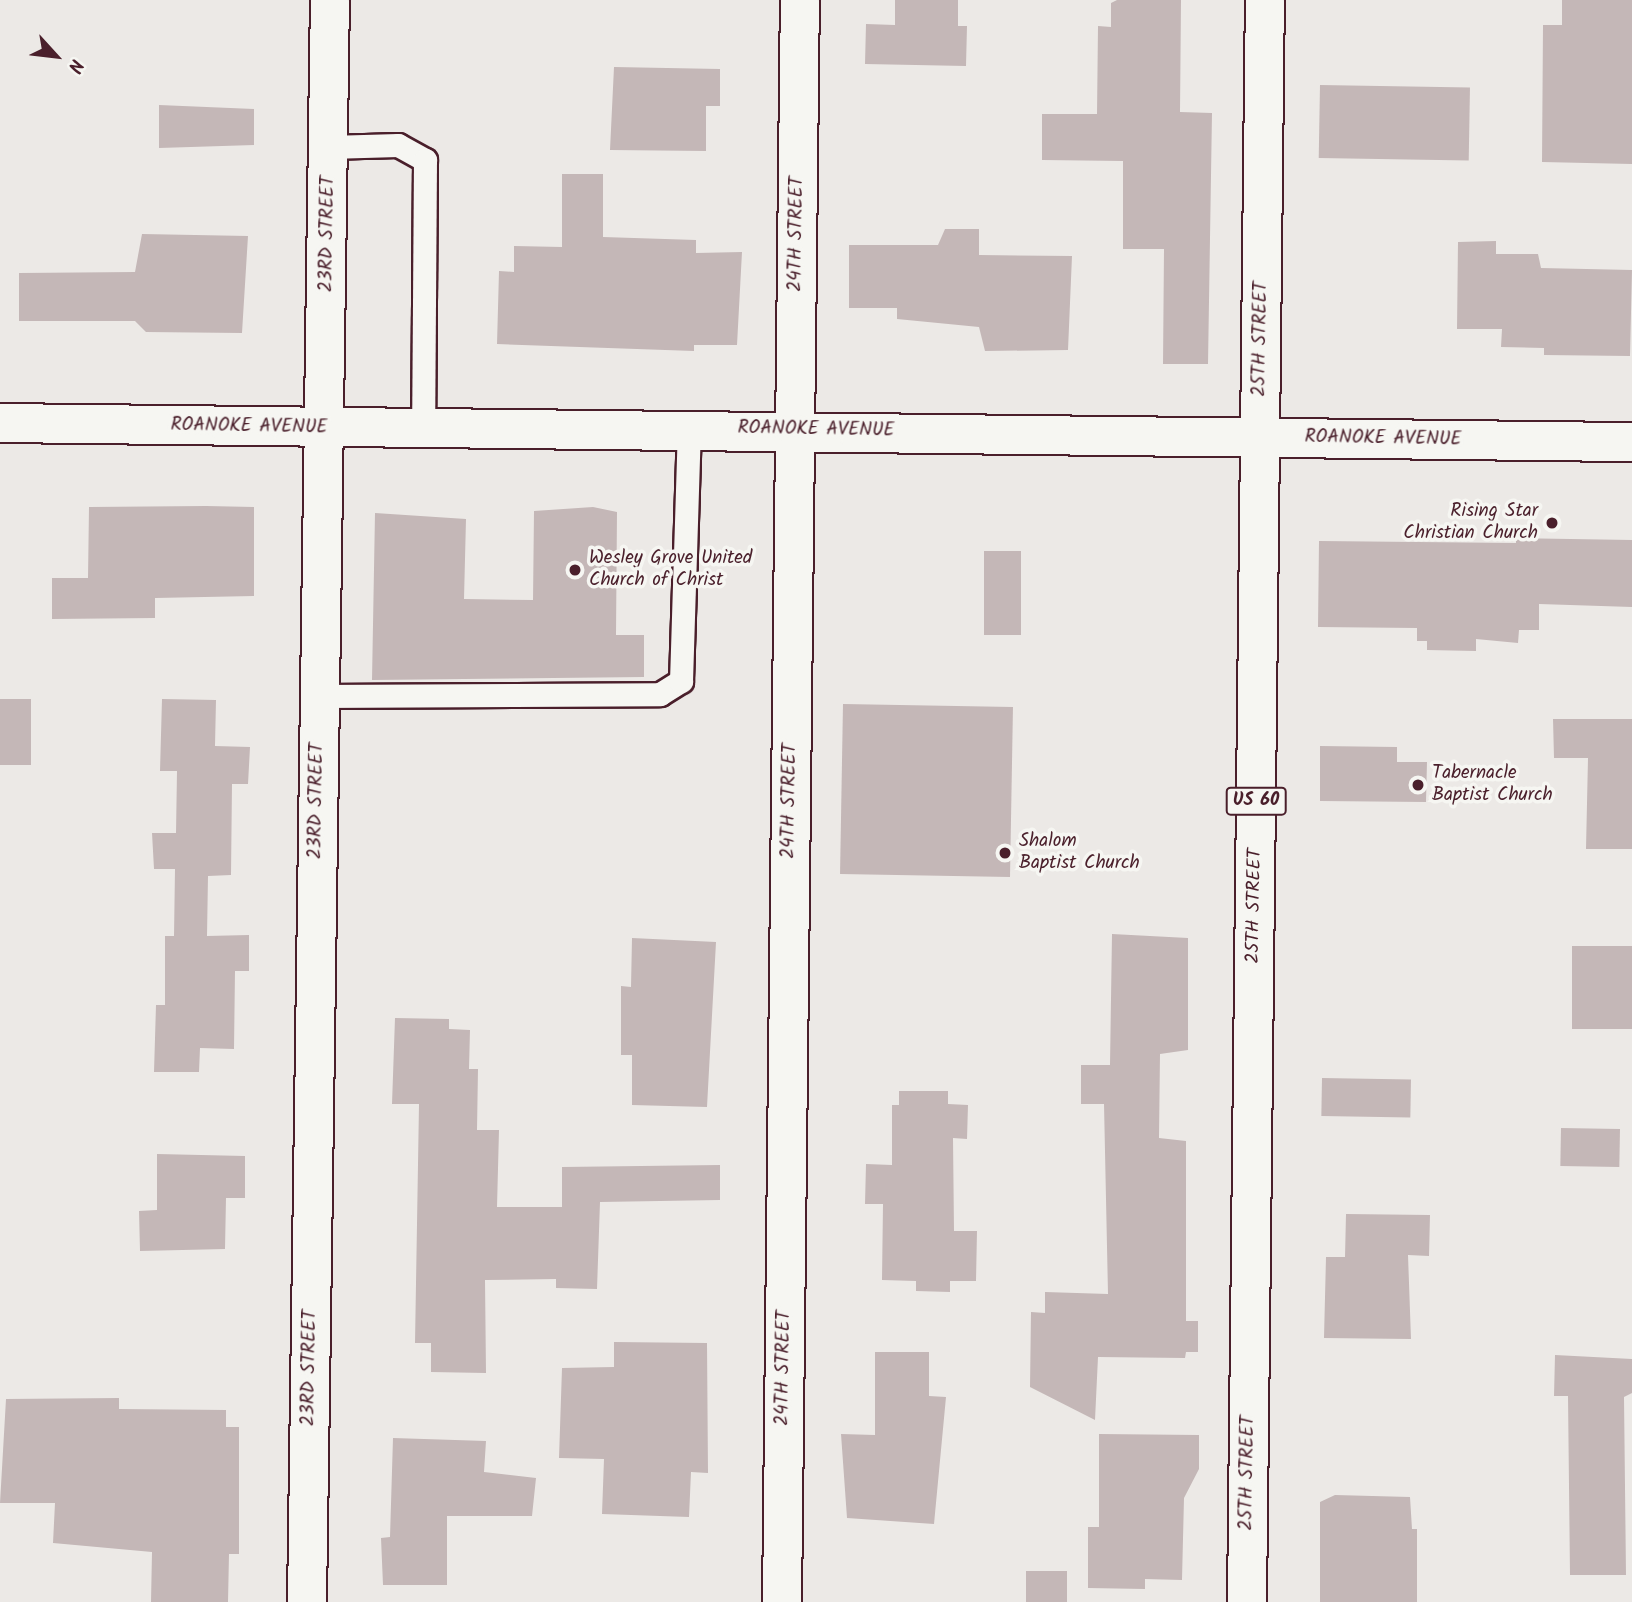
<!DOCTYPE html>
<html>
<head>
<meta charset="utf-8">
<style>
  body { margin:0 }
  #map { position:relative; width:1632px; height:1602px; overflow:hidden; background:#ece9e6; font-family:Kalam,sans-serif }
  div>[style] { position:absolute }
  .building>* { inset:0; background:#c4b7b7; transform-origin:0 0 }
  .roads { filter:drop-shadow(2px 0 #4a1f2b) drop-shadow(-2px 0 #4a1f2b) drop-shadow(0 2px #4a1f2b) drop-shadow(0 -2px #4a1f2b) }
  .lane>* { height:23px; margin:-11.5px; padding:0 11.5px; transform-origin:11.5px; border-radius:11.5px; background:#f6f6f2 }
  .street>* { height:38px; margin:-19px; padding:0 19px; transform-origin:19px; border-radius:19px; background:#f6f6f2 }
  .secondary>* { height:38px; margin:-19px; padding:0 19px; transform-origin:19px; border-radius:19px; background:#f6f6f2 }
  .primary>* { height:38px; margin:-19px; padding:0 19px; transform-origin:19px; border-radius:19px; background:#f6f6f2 }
  .dots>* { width:19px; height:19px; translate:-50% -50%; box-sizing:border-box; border:4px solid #f6f6f2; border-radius:50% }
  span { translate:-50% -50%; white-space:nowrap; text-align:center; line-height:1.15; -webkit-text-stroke:7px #f6f6f2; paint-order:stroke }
  .shield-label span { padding:2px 5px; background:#f6f6f2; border:2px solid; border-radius:5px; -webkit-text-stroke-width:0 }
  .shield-label { font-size:18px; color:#4a1f2b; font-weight:700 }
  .street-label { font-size:19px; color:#4a1f2b }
  .poi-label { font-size:19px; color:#4a1f2b }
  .right { translate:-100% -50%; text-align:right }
  .left { translate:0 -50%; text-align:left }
  .north { position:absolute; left:21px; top:21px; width:70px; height:70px; -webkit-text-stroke:5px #f6f6f2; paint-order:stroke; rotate:117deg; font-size:19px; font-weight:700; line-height:28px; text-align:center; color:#4a1f2b }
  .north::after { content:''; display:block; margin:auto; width:24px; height:32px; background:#4a1f2b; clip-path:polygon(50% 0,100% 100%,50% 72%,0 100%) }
</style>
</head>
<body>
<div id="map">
  <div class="building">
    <div style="clip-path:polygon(895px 0,958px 0,958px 26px,967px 26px,966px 66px,865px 64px,866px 24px,895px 25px)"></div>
    <div style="clip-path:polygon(1117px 0,1181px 0,1180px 112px,1212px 113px,1208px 364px,1163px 364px,1164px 249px,1123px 249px,1123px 161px,1042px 160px,1042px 114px,1097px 114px,1098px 26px,1111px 27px,1111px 3px)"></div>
    <div style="clip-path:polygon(1562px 0,1632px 0,1632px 164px,1542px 162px,1543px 25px,1562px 25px)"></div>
    <div style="clip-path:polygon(614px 67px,720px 69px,720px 106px,706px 106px,706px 151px,610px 150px)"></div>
    <div style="left:1320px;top:85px;width:150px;height:73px;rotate:1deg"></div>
    <div style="clip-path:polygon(159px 105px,254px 109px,254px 145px,159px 148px)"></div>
    <div style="clip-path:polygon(562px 174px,603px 174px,603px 237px,696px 240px,696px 253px,742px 252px,737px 345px,694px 345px,694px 351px,497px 344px,499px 271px,514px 272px,514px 246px,562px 247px)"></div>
    <div style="clip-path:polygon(945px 229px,979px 229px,979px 255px,1072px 256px,1068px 350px,985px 351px,979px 327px,897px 319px,897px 308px,849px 308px,849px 245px,938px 245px)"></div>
    <div style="clip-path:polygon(142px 234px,248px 236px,242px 333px,146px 332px,135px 321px,19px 321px,19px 273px,135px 272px)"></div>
    <div style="clip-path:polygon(1496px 241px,1496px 254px,1538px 254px,1541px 268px,1632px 270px,1630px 356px,1544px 355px,1544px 348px,1501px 347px,1502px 329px,1457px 329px,1458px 242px)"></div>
    <div style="clip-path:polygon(206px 506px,254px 507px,254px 596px,155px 598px,155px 618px,52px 619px,52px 578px,88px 578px,89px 507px)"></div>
    <div style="clip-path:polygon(593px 507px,617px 512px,616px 635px,644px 635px,644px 677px,372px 680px,375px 513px,466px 519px,464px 599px,533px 600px,534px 511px)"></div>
    <div style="clip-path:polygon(1516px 538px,1632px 540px,1632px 607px,1539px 604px,1539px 630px,1519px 630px,1518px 643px,1476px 639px,1476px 651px,1427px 650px,1427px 641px,1417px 641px,1417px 628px,1318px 627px,1319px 541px,1516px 543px)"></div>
    <div style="left:984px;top:551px;width:37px;height:84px"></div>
    <div style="left:0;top:699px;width:31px;height:66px"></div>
    <div style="clip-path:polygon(162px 699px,216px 700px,215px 746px,250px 747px,248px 784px,232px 784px,231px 875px,208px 876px,207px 936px,249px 935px,249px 971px,235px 971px,234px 1049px,200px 1048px,199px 1072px,154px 1072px,156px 1005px,165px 1005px,165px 936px,174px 936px,175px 869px,154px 869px,152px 833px,176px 833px,177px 771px,160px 771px)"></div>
    <div style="left:843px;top:704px;width:170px;height:170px;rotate:1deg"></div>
    <div style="clip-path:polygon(1553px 719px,1632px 719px,1632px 849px,1586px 849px,1588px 758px,1554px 758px)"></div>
    <div style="clip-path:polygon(1320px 746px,1397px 747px,1397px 762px,1427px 762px,1426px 802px,1320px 801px)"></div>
    <div style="clip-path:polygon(1112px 934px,1188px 938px,1188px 1050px,1160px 1054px,1159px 1138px,1186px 1141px,1186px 1321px,1198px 1321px,1198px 1352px,1186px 1352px,1185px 1358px,1098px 1357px,1095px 1420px,1030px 1387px,1031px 1312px,1045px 1313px,1045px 1292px,1108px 1294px,1104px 1104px,1081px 1104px,1081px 1065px,1110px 1065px)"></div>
    <div style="clip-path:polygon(632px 938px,716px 942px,707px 1107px,632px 1105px,632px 1055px,621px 1055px,621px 986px,631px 987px)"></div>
    <div style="left:1632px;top:946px;width:83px;height:60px;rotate:90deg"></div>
    <div style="clip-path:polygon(395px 1018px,449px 1019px,449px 1029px,470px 1030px,469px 1069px,478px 1069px,477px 1130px,499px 1130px,497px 1207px,562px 1207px,562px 1167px,720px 1165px,720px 1200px,600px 1202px,597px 1289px,556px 1288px,556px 1279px,485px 1280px,486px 1373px,431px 1372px,431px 1343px,415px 1343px,419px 1104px,392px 1104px)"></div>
    <div style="left:1322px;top:1078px;width:89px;height:38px;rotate:1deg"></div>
    <div style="clip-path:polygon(899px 1091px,948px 1091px,948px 1104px,968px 1105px,967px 1139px,953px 1138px,954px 1231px,977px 1231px,976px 1281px,950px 1281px,950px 1292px,916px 1291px,916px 1281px,882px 1280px,883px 1204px,865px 1204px,866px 1164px,892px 1165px,892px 1105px,899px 1105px)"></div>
    <div style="left:1561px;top:1128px;width:59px;height:38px;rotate:1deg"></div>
    <div style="clip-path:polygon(157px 1154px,245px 1156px,245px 1198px,226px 1198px,225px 1249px,140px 1251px,139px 1211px,157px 1210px)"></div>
    <div style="clip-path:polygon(1346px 1214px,1430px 1215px,1429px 1256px,1408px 1255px,1411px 1339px,1324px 1338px,1326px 1257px,1345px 1257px)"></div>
    <div style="clip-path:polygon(614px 1342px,707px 1343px,708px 1473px,691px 1472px,689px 1517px,602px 1514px,604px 1459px,559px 1458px,562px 1368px,614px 1367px)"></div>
    <div style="clip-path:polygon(875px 1352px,929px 1352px,929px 1396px,946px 1397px,934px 1524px,847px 1518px,841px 1434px,875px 1435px)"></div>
    <div style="clip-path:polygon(1555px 1355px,1632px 1359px,1632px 1393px,1624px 1397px,1626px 1575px,1570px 1575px,1568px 1396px,1554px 1396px)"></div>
    <div style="clip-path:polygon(119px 1398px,119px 1409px,226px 1410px,226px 1427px,239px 1427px,239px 1554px,229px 1554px,228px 1602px,151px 1602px,152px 1552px,53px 1543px,55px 1503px,0 1503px,6px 1399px)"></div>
    <div style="clip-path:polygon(1099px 1434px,1199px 1435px,1199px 1469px,1184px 1498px,1182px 1580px,1145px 1579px,1145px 1589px,1088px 1588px,1088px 1527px,1099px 1527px)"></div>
    <div style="clip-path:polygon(393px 1438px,486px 1441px,484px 1472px,536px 1478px,532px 1516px,447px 1516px,447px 1585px,383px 1585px,381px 1538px,390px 1537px)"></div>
    <div style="clip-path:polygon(1335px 1495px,1410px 1497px,1412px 1529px,1417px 1529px,1417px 1602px,1320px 1602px,1320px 1502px)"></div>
    <div style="left:1067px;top:1571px;width:31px;height:41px;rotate:90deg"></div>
  </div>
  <div class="roads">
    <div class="lane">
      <div style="left:329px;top:147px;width:69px;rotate:-1.7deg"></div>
      <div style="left:398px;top:145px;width:31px;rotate:29deg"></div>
      <div style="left:425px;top:160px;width:267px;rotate:90.4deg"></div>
      <div style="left:319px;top:696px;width:341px;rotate:-0.3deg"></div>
      <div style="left:660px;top:694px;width:25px;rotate:-32deg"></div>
      <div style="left:681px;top:681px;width:251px;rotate:-88.2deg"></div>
    </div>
    <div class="street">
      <div style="left:307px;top:1602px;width:1602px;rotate:-89.18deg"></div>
      <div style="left:782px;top:1602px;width:1602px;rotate:-89.36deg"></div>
    </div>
    <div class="secondary">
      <div style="left:0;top:423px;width:1632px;rotate:0.67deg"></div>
    </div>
    <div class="primary">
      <div style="left:1247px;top:1602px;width:1602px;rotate:-89.36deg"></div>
    </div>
  </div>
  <div class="dots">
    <div style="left:1552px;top:523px;background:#4a1f2b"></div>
    <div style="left:575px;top:570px;background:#4a1f2b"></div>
    <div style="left:1418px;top:785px;background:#4a1f2b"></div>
    <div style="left:1005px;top:853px;background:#4a1f2b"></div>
  </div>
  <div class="shield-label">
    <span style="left:1256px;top:801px">US 60</span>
  </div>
  <div class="street-label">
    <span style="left:328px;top:234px;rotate:-89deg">23RD STREET</span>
    <span style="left:797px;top:234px;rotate:-89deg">24TH STREET</span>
    <span style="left:1261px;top:339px;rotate:-89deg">25TH STREET</span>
    <span style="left:249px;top:427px;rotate:1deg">ROANOKE AVENUE</span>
    <span style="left:816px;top:430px;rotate:1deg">ROANOKE AVENUE</span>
    <span style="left:1383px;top:439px;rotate:1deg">ROANOKE AVENUE</span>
    <span style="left:317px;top:801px;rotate:-89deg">23RD STREET</span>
    <span style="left:790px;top:801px;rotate:-89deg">24TH STREET</span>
    <span style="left:1255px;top:906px;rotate:-89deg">25TH STREET</span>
    <span style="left:310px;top:1368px;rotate:-89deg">23RD STREET</span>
    <span style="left:784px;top:1368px;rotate:-89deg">24TH STREET</span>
    <span style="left:1248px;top:1473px;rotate:-89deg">25TH STREET</span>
  </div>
  <div class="poi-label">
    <span class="right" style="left:1538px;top:523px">Rising Star<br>Christian Church</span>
    <span class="left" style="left:589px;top:570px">Wesley Grove United<br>Church of Christ</span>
    <span class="left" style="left:1432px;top:785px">Tabernacle<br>Baptist Church</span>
    <span class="left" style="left:1019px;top:853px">Shalom<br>Baptist Church</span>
  </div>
  <div class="north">N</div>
</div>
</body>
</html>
